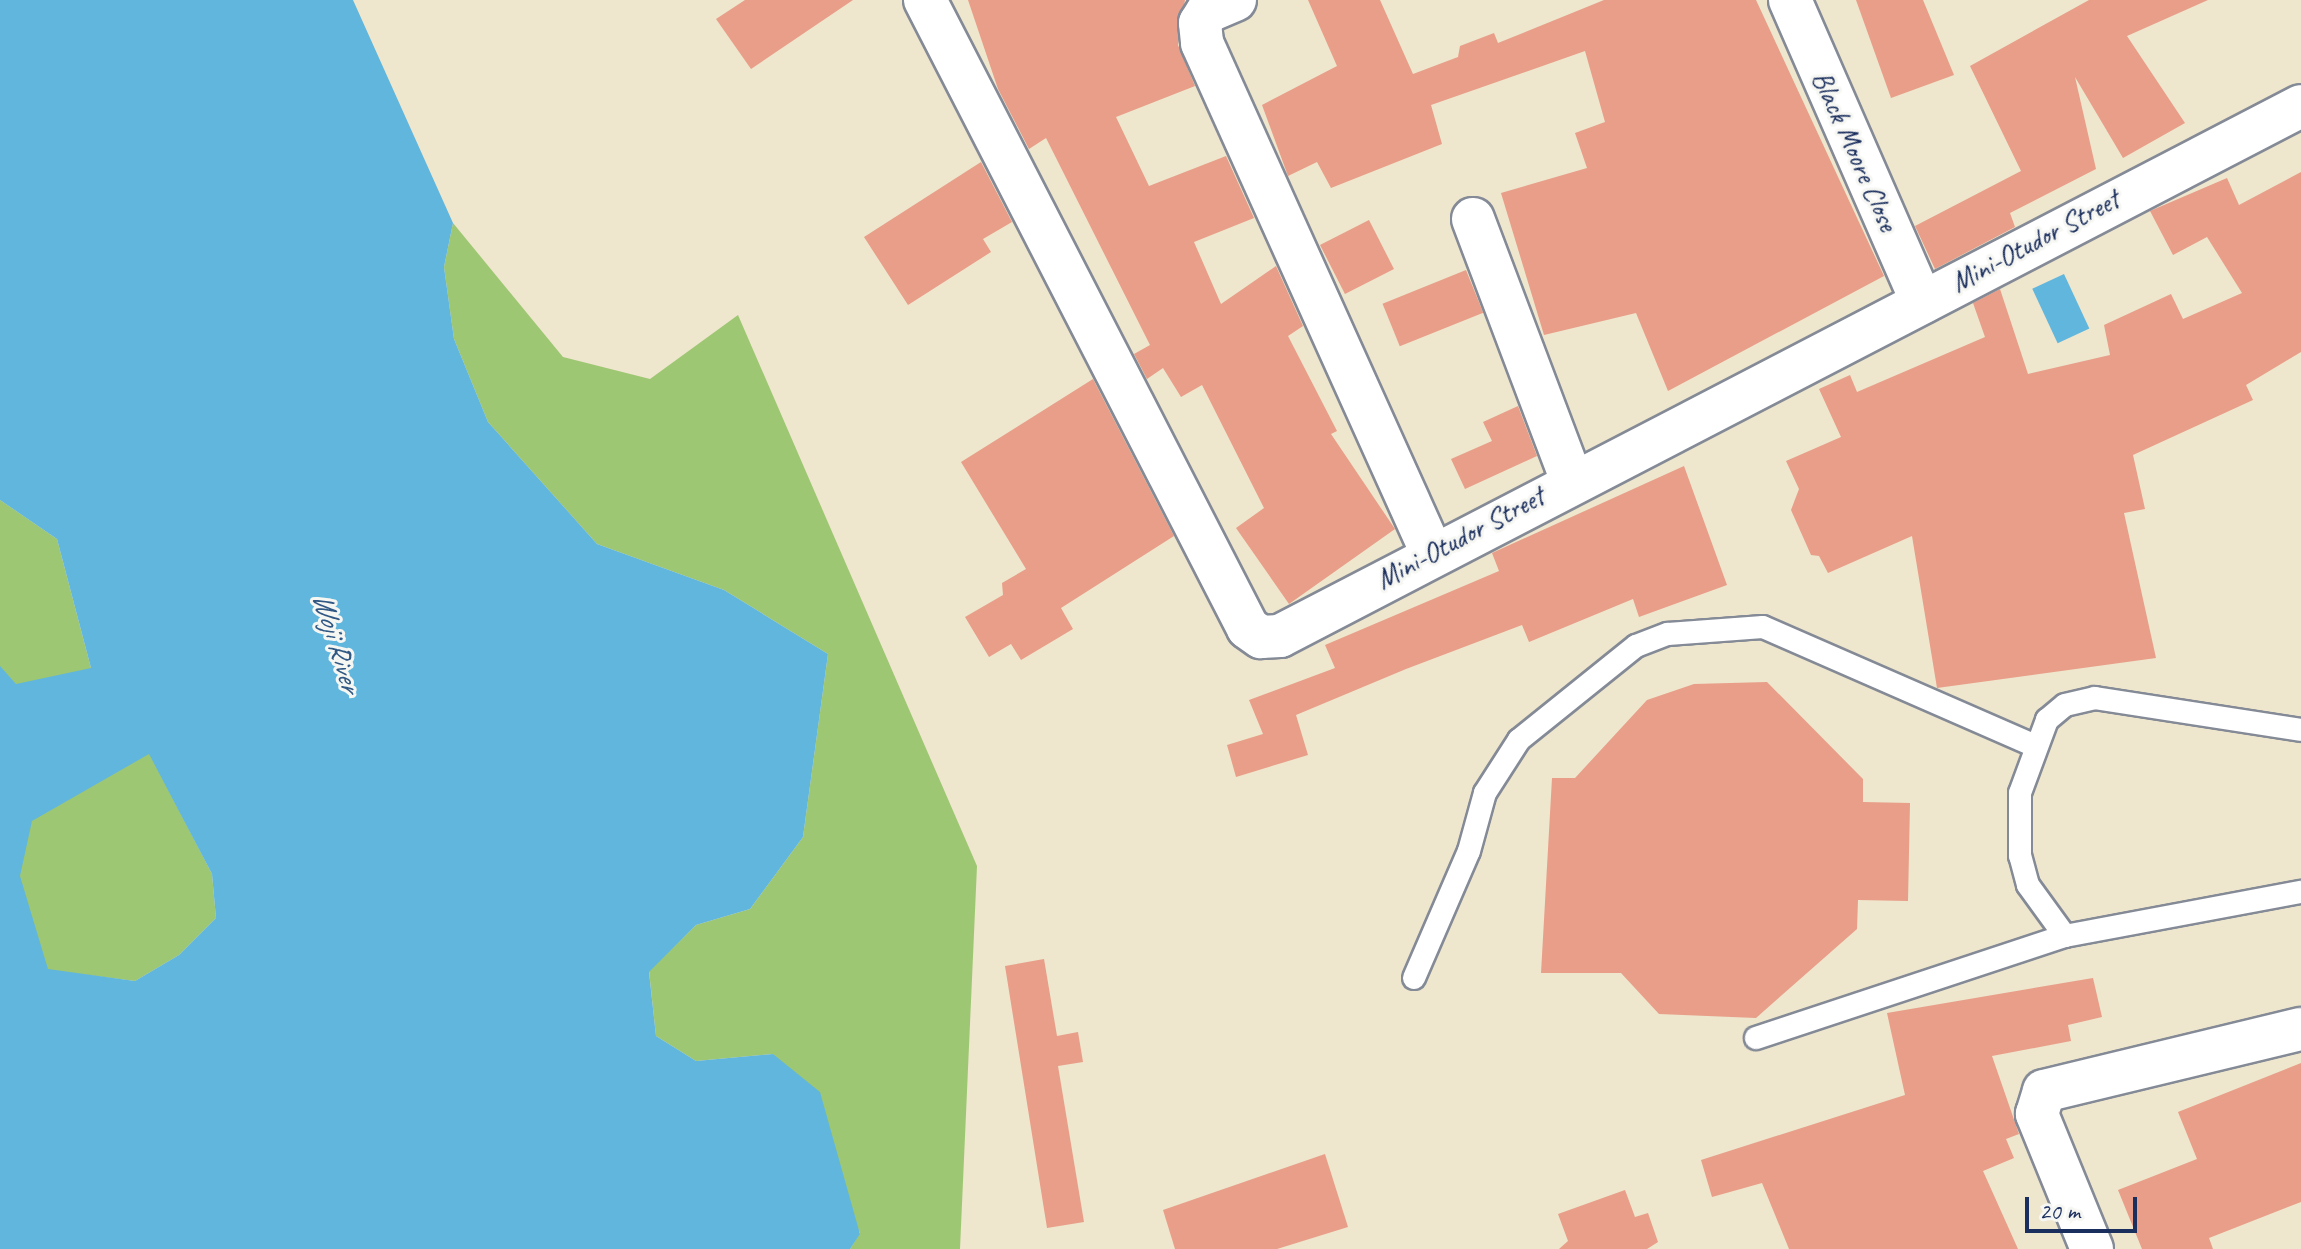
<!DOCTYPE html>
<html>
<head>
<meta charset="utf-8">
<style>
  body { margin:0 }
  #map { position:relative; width:2301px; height:1249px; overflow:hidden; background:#eee6cd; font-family:Caveat,sans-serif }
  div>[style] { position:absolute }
  .green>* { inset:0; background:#9ec773 }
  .water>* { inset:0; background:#61b6dd; transform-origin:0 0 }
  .building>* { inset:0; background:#e89e88; transform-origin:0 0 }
  .roads { filter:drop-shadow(2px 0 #848a96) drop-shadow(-2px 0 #848a96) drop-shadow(0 2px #848a96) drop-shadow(0 -2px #848a96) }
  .lane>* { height:22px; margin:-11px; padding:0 11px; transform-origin:11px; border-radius:11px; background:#fff }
  .street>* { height:42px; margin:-21px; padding:0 21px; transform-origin:21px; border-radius:21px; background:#fff }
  span { translate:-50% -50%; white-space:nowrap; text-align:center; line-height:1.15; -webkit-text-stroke:6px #f6f6f2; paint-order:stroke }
  .street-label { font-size:28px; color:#1b2f5e }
  .water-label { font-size:30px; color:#305884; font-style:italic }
  .scale { position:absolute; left:2025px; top:1197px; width:112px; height:36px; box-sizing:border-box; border:4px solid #1b2f5e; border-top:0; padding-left:10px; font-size:24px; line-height:28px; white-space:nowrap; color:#1b2f5e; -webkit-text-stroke:6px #f6f6f2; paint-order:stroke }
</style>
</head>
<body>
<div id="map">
  <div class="green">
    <div style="clip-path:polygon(453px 223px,563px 357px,650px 379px,738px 315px,977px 866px,960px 1249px,850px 1249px,860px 1233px,773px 1054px,696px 1061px,656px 1036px,649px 971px,696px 925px,750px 909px,803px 837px,828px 654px,724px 590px,597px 544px,488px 422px,454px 339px,444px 267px)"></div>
    <div style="clip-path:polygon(0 500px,57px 539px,91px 668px,150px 754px,212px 874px,216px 918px,179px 955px,135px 981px,47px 970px,0 1070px)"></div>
  </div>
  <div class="water">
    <div style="clip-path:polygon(evenodd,0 0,353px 0,453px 223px,444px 267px,454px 339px,488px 422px,597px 544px,724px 590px,828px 654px,803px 837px,750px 909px,696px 925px,649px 972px,656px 1036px,696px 1061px,773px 1054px,820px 1092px,860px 1234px,850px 1249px,0 1249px,0 666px,16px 684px,91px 668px,57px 539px,0 500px,0 0,149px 754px,212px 874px,216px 918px,179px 955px,135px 981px,48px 969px,20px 876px,32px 821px,149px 754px)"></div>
    <div style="left:2064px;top:274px;width:60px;height:35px;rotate:65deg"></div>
  </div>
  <div class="building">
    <div style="clip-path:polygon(745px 0,853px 0,751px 69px,716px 19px)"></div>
    <div style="clip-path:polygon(968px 0,1185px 0,1178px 45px,1195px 86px,1116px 117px,1149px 186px,1226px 156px,1254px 218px,1194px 242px,1221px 304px,1276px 266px,1303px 326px,1288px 336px,1337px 431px,1331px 434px,1395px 529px,1289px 604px,1236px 528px,1264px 508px,1202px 385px,1181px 397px,1163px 368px,1147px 379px,1134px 354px,1150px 345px,1046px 138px,1029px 149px,998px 89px)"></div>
    <div style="clip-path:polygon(1308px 0,1380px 0,1413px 74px,1458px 57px,1460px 46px,1494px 33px,1498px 43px,1604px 0,1756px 0,1884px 276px,1668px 391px,1636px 313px,1544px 335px,1501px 193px,1587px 168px,1575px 133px,1605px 122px,1585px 51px,1431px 105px,1442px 144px,1331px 188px,1317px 162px,1288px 176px,1262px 105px,1337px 66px)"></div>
    <div style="clip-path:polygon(1856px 0,1923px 0,1954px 75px,1891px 98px)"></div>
    <div style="clip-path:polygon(2089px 0,2208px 0,2127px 36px,2185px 123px,2123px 158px,2075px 77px,2096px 169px,2010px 213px,2015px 227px,1935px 269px,1915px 226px,2021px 171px,1970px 66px)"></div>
    <div style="clip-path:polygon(981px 162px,1012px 222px,983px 239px,991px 252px,908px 305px,864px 237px)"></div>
    <div style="clip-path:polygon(2301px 172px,2301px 352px,2246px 385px,2253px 400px,2133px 455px,2145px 509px,2124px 513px,2156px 658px,1937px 688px,1912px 536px,1828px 573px,1819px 556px,1811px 555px,1791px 510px,1799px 489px,1786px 461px,1841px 437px,1819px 389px,1850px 375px,1857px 392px,1985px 337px,1973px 303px,2000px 289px,2028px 374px,2110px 355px,2104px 325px,2171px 294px,2183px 319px,2242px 293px,2207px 237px,2173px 255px,2150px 211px,2227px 178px,2239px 205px)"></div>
    <div style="left:1369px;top:220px;width:55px;height:55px;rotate:63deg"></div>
    <div style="left:1466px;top:270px;width:46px;height:90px;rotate:68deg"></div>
    <div style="clip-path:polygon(1093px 379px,1174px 536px,1061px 608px,1073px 629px,1021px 660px,1011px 644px,989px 657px,965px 617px,1003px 595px,1002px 583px,1026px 569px,961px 462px)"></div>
    <div style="clip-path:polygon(1518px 406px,1537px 456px,1465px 489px,1451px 459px,1492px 441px,1483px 422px)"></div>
    <div style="clip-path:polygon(1684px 466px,1727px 585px,1639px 617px,1633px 599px,1529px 642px,1522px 625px,1406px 669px,1296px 715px,1308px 755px,1236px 777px,1227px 745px,1263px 734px,1249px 700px,1335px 668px,1325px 645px,1499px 571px,1492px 553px)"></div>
    <div style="clip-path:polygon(1767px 682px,1863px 779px,1863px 802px,1910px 803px,1908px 901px,1858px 900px,1857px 929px,1756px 1018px,1659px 1014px,1621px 973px,1541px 973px,1552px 778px,1575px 778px,1647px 700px,1694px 684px)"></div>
    <div style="clip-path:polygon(1044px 959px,1057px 1036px,1078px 1032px,1083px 1062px,1058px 1066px,1084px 1222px,1047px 1228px,1005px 966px)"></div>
    <div style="clip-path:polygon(2093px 978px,2102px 1017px,2068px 1025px,2071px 1041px,1992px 1056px,2019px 1134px,2006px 1139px,2014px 1158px,1983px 1171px,2018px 1249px,1789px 1249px,1762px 1183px,1712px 1197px,1701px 1160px,1905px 1095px,1887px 1013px)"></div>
    <div style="clip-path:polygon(2301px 1063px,2301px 1202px,2209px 1238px,2213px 1249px,2142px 1249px,2118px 1190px,2197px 1159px,2178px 1112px)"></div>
    <div style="clip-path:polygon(1325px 1154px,1348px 1227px,1277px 1249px,1175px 1249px,1163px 1210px)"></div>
    <div style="clip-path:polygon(1625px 1190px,1635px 1217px,1648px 1213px,1658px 1242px,1647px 1249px,1559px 1249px,1568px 1241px,1558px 1214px)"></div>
  </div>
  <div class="roads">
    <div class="lane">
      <div style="left:2065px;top:936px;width:63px;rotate:-126deg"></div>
      <div style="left:2028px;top:885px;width:30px;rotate:-105deg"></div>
      <div style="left:2020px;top:856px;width:63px;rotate:-90deg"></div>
      <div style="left:2020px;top:793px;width:78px;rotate:-69.7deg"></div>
      <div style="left:2047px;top:720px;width:23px;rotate:-40deg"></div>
      <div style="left:2065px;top:705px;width:31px;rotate:-13deg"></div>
      <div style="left:2095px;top:698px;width:208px;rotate:8.8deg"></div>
      <div style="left:1414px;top:978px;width:138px;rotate:-66.6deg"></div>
      <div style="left:1469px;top:851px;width:60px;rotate:-74.6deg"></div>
      <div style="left:1485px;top:793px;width:63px;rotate:-57.3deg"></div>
      <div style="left:1519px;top:740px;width:150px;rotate:-38.8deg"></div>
      <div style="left:1636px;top:646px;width:34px;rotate:-21deg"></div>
      <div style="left:1668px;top:634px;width:95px;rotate:-4.2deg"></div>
      <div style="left:1763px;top:627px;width:295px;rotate:23.6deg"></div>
      <div style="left:1756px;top:1038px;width:325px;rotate:-18.3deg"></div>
      <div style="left:2065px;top:936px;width:240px;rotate:-10.6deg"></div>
    </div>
    <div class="street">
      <div style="left:925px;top:0;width:706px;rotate:62.78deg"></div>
      <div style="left:1248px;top:628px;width:16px;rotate:35deg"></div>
      <div style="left:1261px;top:637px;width:19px;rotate:-3deg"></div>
      <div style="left:1280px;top:636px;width:1150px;rotate:-27.43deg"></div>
      <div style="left:1235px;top:0;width:30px;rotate:157deg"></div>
      <div style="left:1207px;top:12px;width:13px;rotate:122deg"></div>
      <div style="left:1200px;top:23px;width:20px;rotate:84deg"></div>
      <div style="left:1202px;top:43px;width:557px;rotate:65.73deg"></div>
      <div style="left:1790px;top:0;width:330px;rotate:66.4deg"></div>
      <div style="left:1473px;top:219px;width:278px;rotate:69.3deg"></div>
      <div style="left:2092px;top:1249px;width:146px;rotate:-112.2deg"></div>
      <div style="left:2037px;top:1114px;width:24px;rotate:-73deg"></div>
      <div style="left:2044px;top:1091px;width:264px;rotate:-13.6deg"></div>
    </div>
  </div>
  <div class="street-label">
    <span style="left:1855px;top:151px;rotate:66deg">Black Moore Close</span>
    <span style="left:2035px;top:241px;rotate:-28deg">Mini-Otudor Street</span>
    <span style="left:1460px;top:538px;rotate:-28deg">Mini-Otudor Street</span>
  </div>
  <div class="water-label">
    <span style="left:337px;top:642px;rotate:73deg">Woji River</span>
  </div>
  <div class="scale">20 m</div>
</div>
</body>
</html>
